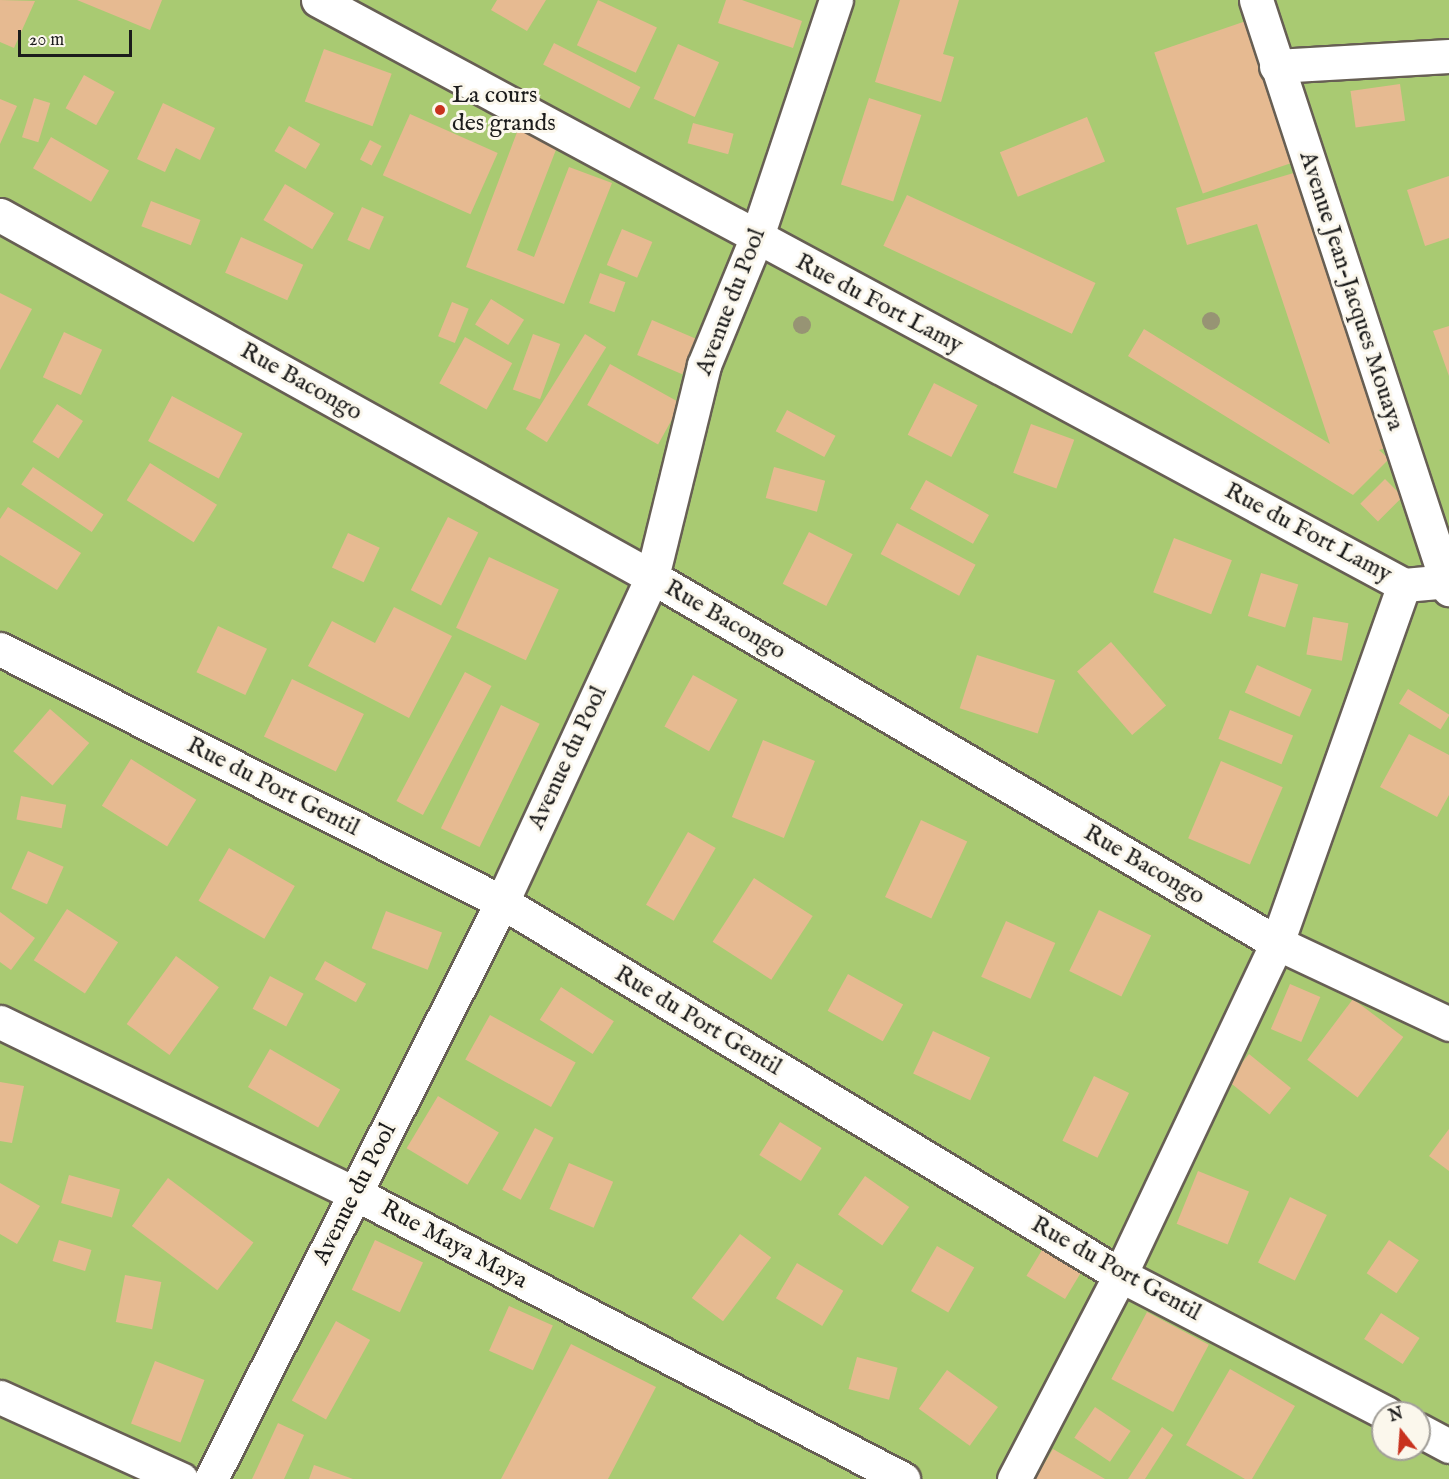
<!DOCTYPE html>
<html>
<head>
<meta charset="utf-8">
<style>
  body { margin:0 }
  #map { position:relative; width:1449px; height:1479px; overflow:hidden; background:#f1dbbb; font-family:"IM FELL English",serif }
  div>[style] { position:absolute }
  .green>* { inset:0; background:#a9ca72 }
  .building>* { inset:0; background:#e6ba91; transform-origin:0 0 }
  .roads { filter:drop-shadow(2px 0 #675f54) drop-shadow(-2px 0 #675f54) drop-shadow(0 2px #675f54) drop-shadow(0 -2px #675f54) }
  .street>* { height:33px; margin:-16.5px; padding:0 16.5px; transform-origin:16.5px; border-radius:16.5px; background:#fff }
  .trees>* { width:18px; height:18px; margin:-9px; border-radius:50%; background:#979474 }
  .dots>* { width:16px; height:16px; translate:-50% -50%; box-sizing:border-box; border:3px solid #fbf7ec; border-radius:50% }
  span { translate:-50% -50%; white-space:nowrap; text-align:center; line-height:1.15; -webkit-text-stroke:6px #fbf7ec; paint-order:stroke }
  .poi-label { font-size:24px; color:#1c1c1c }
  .left { translate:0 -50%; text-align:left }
  .street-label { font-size:24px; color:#1c1c1c }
  .north { position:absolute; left:1371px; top:1401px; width:60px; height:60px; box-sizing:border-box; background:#fbf7ec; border:2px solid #a29f99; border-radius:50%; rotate:343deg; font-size:16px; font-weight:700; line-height:24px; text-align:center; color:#1c1c1c }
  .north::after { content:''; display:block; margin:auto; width:21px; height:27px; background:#c8321e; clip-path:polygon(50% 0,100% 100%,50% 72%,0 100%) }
  .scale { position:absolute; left:18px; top:30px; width:114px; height:27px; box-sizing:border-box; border:3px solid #1c1c1c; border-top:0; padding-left:8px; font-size:18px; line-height:21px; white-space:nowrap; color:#1c1c1c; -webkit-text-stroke:4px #fbf7ec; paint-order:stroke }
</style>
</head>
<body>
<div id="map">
  <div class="green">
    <div style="clip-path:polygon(evenodd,0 0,1449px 0,1449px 1479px,0 1479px,0 0,1383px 1413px,1419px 1413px,1419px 1449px,1383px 1449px,1383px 1413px)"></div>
  </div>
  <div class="building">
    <div style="clip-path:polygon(0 0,35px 1px,14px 48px,0 42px)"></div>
    <div style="clip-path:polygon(77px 0,162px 0,150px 30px)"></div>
    <div style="clip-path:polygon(497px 0,546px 0,527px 31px,491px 10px)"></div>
    <div style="left:598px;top:0;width:65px;height:50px;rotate:25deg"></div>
    <div style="clip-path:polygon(726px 0,742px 0,802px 21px,793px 48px,718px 23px)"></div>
    <div style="clip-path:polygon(900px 0,959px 0,943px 54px,954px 57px,941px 102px,875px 82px)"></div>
    <div style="left:1246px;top:21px;width:149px;height:97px;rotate:71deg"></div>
    <div style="left:554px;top:43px;width:97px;height:24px;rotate:27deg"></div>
    <div style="left:678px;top:44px;width:45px;height:60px;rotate:24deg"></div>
    <div style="left:324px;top:49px;width:72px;height:56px;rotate:20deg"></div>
    <div style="left:84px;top:75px;width:35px;height:38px;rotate:29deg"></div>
    <div style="left:1400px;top:84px;width:37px;height:50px;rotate:82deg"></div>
    <div style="left:34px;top:98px;width:17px;height:41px;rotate:17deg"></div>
    <div style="left:869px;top:98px;width:55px;height:91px;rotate:18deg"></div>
    <div style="clip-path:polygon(0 99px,17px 106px,0 144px)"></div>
    <div style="clip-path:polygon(163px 103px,215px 128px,200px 160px,176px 148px,165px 172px,137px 159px)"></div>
    <div style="left:410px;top:114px;width:96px;height:67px;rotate:24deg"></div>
    <div style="left:1087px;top:117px;width:48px;height:94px;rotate:68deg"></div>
    <div style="left:693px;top:123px;width:42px;height:21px;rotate:15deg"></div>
    <div style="left:289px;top:126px;width:36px;height:29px;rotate:30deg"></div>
    <div style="clip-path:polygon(519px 127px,559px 142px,517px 250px,534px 257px,569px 167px,612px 183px,564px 304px,466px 267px)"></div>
    <div style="left:51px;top:137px;width:67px;height:36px;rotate:30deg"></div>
    <div style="left:370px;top:140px;width:13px;height:22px;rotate:27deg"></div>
    <div style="clip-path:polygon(1297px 172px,1386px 448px,1379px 450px,1389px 459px,1353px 495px,1128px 356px,1144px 329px,1330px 444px,1257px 224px,1187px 245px,1176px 208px)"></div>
    <div style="clip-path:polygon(1449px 176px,1449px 238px,1425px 246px,1407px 190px)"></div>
    <div style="left:285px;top:184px;width:57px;height:42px;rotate:31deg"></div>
    <div style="left:907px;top:195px;width:208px;height:56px;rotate:25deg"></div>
    <div style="left:151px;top:201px;width:53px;height:27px;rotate:21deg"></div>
    <div style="left:362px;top:207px;width:24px;height:36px;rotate:24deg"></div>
    <div style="left:622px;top:229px;width:33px;height:39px;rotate:23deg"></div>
    <div style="left:241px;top:237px;width:68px;height:39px;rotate:24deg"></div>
    <div style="left:600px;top:273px;width:27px;height:32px;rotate:20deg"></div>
    <div style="clip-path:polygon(0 293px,32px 309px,0 370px)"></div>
    <div style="left:491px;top:299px;width:39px;height:30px;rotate:32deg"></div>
    <div style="left:452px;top:302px;width:18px;height:37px;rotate:22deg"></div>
    <div style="left:652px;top:320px;width:49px;height:38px;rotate:23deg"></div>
    <div style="clip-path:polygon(1449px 326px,1449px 376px,1433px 331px)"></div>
    <div style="left:64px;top:332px;width:42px;height:50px;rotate:25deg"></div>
    <div style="left:533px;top:334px;width:29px;height:59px;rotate:20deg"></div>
    <div style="left:585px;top:334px;width:25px;height:112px;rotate:32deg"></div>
    <div style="left:465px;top:337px;width:54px;height:53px;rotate:29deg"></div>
    <div style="left:610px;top:364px;width:81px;height:47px;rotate:29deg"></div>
    <div style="left:934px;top:383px;width:49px;height:58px;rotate:27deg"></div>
    <div style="left:172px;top:396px;width:80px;height:51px;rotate:28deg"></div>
    <div style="left:57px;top:404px;width:31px;height:45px;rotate:33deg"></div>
    <div style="left:787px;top:410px;width:55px;height:24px;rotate:28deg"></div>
    <div style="left:1031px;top:424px;width:46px;height:52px;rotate:20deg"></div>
    <div style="left:150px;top:463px;width:79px;height:44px;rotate:32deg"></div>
    <div style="left:33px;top:467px;width:85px;height:21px;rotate:34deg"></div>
    <div style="left:774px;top:467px;width:53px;height:32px;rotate:15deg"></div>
    <div style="left:1385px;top:479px;width:25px;height:35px;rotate:45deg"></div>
    <div style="left:926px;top:480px;width:72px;height:33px;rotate:29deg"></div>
    <div style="clip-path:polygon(8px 507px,81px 553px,57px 590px,0 555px,0 519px)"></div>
    <div style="left:448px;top:517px;width:34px;height:82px;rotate:27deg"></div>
    <div style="left:897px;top:523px;width:89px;height:35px;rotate:28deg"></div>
    <div style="left:809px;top:532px;width:49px;height:58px;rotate:27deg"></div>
    <div style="left:348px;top:533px;width:35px;height:38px;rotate:25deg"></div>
    <div style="left:1174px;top:538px;width:62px;height:58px;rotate:21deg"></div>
    <div style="left:489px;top:557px;width:77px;height:78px;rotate:25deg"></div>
    <div style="left:1261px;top:573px;width:39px;height:45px;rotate:17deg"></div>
    <div style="clip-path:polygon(394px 607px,452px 636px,409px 718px,308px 666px,332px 621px,375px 643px)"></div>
    <div style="left:1313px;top:617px;width:36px;height:38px;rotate:10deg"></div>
    <div style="left:218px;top:626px;width:54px;height:51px;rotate:25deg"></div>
    <div style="left:1111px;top:642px;width:84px;height:45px;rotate:49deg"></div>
    <div style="left:977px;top:655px;width:82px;height:56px;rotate:18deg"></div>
    <div style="left:1257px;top:665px;width:60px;height:30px;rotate:24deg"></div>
    <div style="left:465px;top:672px;width:30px;height:146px;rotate:28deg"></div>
    <div style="left:693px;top:675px;width:51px;height:59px;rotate:29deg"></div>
    <div style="left:292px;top:679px;width:80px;height:64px;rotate:26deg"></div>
    <div style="left:1408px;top:689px;width:49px;height:17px;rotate:32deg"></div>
    <div style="left:501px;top:705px;width:43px;height:137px;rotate:26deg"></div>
    <div style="left:50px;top:709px;width:52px;height:56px;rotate:41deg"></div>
    <div style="left:1230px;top:710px;width:68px;height:31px;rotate:22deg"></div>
    <div style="clip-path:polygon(1409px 734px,1449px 755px,1449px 795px,1437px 817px,1380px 787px)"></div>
    <div style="left:763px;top:740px;width:56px;height:83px;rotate:22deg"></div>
    <div style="left:131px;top:759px;width:77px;height:55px;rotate:32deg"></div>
    <div style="left:1221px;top:761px;width:67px;height:84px;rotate:23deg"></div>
    <div style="left:21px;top:796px;width:46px;height:24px;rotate:11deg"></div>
    <div style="left:921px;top:820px;width:51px;height:85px;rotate:25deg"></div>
    <div style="left:688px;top:832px;width:32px;height:84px;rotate:30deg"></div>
    <div style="left:229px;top:848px;width:76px;height:61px;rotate:30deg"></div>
    <div style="left:28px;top:851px;width:39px;height:41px;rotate:24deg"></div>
    <div style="left:754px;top:878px;width:70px;height:76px;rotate:33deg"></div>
    <div style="left:67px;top:909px;width:61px;height:61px;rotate:33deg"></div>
    <div style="left:1099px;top:910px;width:58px;height:68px;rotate:26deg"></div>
    <div style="left:386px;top:911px;width:60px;height:40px;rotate:21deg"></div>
    <div style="clip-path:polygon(0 912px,35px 938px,11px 970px,0 962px)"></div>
    <div style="left:1006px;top:921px;width:54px;height:61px;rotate:24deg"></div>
    <div style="left:176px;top:956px;width:53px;height:84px;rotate:36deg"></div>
    <div style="left:325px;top:961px;width:47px;height:21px;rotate:29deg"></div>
    <div style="left:848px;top:974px;width:63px;height:42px;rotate:29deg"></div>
    <div style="left:270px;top:976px;width:38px;height:37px;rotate:28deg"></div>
    <div style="left:1290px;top:984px;width:33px;height:49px;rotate:23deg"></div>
    <div style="left:561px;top:987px;width:63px;height:39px;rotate:33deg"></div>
    <div style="left:1353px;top:999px;width:63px;height:76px;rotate:37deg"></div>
    <div style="left:490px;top:1015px;width:98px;height:51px;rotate:29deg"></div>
    <div style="left:933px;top:1031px;width:63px;height:47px;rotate:25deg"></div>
    <div style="left:270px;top:1049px;width:81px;height:44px;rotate:30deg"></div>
    <div style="left:1249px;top:1054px;width:54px;height:34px;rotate:39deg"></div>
    <div style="left:1094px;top:1076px;width:39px;height:72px;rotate:26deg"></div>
    <div style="clip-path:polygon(0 1082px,24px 1086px,12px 1143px,0 1141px)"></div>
    <div style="left:438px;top:1096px;width:71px;height:61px;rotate:31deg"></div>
    <div style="left:780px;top:1122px;width:49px;height:39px;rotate:32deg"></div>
    <div style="left:535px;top:1128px;width:21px;height:70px;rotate:28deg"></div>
    <div style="clip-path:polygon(1449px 1129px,1449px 1171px,1429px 1156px)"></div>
    <div style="left:569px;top:1163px;width:48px;height:50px;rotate:23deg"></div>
    <div style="left:1198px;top:1171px;width:55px;height:57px;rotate:22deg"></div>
    <div style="left:69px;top:1175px;width:53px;height:29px;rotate:16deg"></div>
    <div style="left:865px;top:1176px;width:54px;height:47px;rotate:35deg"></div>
    <div style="left:168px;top:1178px;width:107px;height:60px;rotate:37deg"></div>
    <div style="clip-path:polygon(0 1183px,40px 1206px,17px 1244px,0 1234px)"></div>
    <div style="left:1290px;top:1197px;width:41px;height:73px;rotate:26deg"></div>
    <div style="left:740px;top:1234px;width:39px;height:80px;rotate:37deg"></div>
    <div style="left:59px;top:1240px;width:34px;height:22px;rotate:17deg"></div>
    <div style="left:375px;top:1240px;width:53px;height:55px;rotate:25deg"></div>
    <div style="left:1389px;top:1240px;width:36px;height:40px;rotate:34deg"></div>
    <div style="left:1045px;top:1245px;width:45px;height:36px;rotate:31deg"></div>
    <div style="left:937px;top:1246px;width:43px;height:52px;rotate:30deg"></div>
    <div style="left:797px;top:1263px;width:54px;height:41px;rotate:31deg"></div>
    <div style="left:125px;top:1275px;width:37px;height:48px;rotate:11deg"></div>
    <div style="left:509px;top:1306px;width:48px;height:49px;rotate:24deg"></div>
    <div style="left:1147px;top:1312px;width:70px;height:76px;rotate:28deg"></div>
    <div style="left:1381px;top:1313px;width:46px;height:31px;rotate:33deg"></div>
    <div style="left:336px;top:1321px;width:39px;height:91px;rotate:29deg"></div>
    <div style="clip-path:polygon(571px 1344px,656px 1387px,608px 1479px,501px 1479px)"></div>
    <div style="left:857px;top:1357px;width:42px;height:33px;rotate:15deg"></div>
    <div style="left:155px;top:1361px;width:53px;height:67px;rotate:21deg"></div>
    <div style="clip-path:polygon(1230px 1369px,1295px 1406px,1252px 1479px,1245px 1479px,1186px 1445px)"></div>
    <div style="left:947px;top:1370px;width:63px;height:48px;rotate:36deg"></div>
    <div style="left:1095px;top:1407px;width:43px;height:37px;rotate:34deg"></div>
    <div style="clip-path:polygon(278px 1423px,304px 1435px,284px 1479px,252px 1479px)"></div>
    <div style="clip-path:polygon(1162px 1427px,1173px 1435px,1145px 1479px,1128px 1479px)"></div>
    <div style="clip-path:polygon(1053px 1449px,1105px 1479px,1035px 1479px)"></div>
    <div style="clip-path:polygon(314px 1465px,353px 1479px,309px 1479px)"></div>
  </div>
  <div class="roads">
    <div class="street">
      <div style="left:318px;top:0;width:1234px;rotate:28.31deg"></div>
      <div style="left:1404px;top:585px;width:45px;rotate:-5.1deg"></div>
      <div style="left:1256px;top:0;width:620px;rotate:71.86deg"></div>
      <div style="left:1276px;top:66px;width:173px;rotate:-3.3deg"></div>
      <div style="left:0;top:215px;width:746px;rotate:29.04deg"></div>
      <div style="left:652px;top:577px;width:724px;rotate:30.35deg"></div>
      <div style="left:1277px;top:943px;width:190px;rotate:25.2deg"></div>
      <div style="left:0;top:649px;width:562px;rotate:26.75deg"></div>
      <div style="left:502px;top:902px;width:722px;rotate:31.11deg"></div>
      <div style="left:1120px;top:1275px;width:300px;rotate:27.4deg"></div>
      <div style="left:0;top:1022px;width:395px;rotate:25.8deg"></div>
      <div style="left:356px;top:1194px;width:617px;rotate:27.52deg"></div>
      <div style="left:0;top:1397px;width:199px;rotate:24.4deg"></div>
      <div style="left:1419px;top:1430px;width:34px;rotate:28deg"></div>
      <div style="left:211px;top:1479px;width:646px;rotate:-63.24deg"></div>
      <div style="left:502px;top:902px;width:358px;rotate:-65.2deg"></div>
      <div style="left:652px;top:577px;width:218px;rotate:-76.2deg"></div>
      <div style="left:704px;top:365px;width:136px;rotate:-67.6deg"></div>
      <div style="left:756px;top:239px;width:252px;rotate:-71.5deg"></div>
      <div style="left:1014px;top:1479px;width:230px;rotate:-62.5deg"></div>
      <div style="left:1120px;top:1275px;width:367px;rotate:-64.7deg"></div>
      <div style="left:1277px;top:943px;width:380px;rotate:-70.5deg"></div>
    </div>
  </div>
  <div class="trees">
    <div style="left:1211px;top:321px"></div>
    <div style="left:802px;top:325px"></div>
  </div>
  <div class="dots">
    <div style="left:440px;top:110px;background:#c8321e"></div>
  </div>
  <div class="poi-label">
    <span class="left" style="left:452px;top:110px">La cours<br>des grands</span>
  </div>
  <div class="street-label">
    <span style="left:1351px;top:291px;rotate:72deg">Avenue Jean-Jacques Mouaya</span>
    <span style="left:731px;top:302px;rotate:-69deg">Avenue du Pool</span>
    <span style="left:879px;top:304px;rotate:28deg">Rue du Fort Lamy</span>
    <span style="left:301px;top:382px;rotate:29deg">Rue Bacongo</span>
    <span style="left:1308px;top:533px;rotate:28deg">Rue du Fort Lamy</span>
    <span style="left:725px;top:620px;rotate:30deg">Rue Bacongo</span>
    <span style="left:568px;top:758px;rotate:-65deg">Avenue du Pool</span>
    <span style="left:273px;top:787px;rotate:27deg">Rue du Port Gentil</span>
    <span style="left:1144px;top:865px;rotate:30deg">Rue Bacongo</span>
    <span style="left:698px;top:1021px;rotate:31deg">Rue du Port Gentil</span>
    <span style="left:355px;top:1194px;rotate:-63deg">Avenue du Pool</span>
    <span style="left:454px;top:1245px;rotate:28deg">Rue Maya Maya</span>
    <span style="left:1116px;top:1269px;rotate:29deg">Rue du Port Gentil</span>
  </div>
  <div class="north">N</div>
  <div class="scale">20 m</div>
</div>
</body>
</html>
